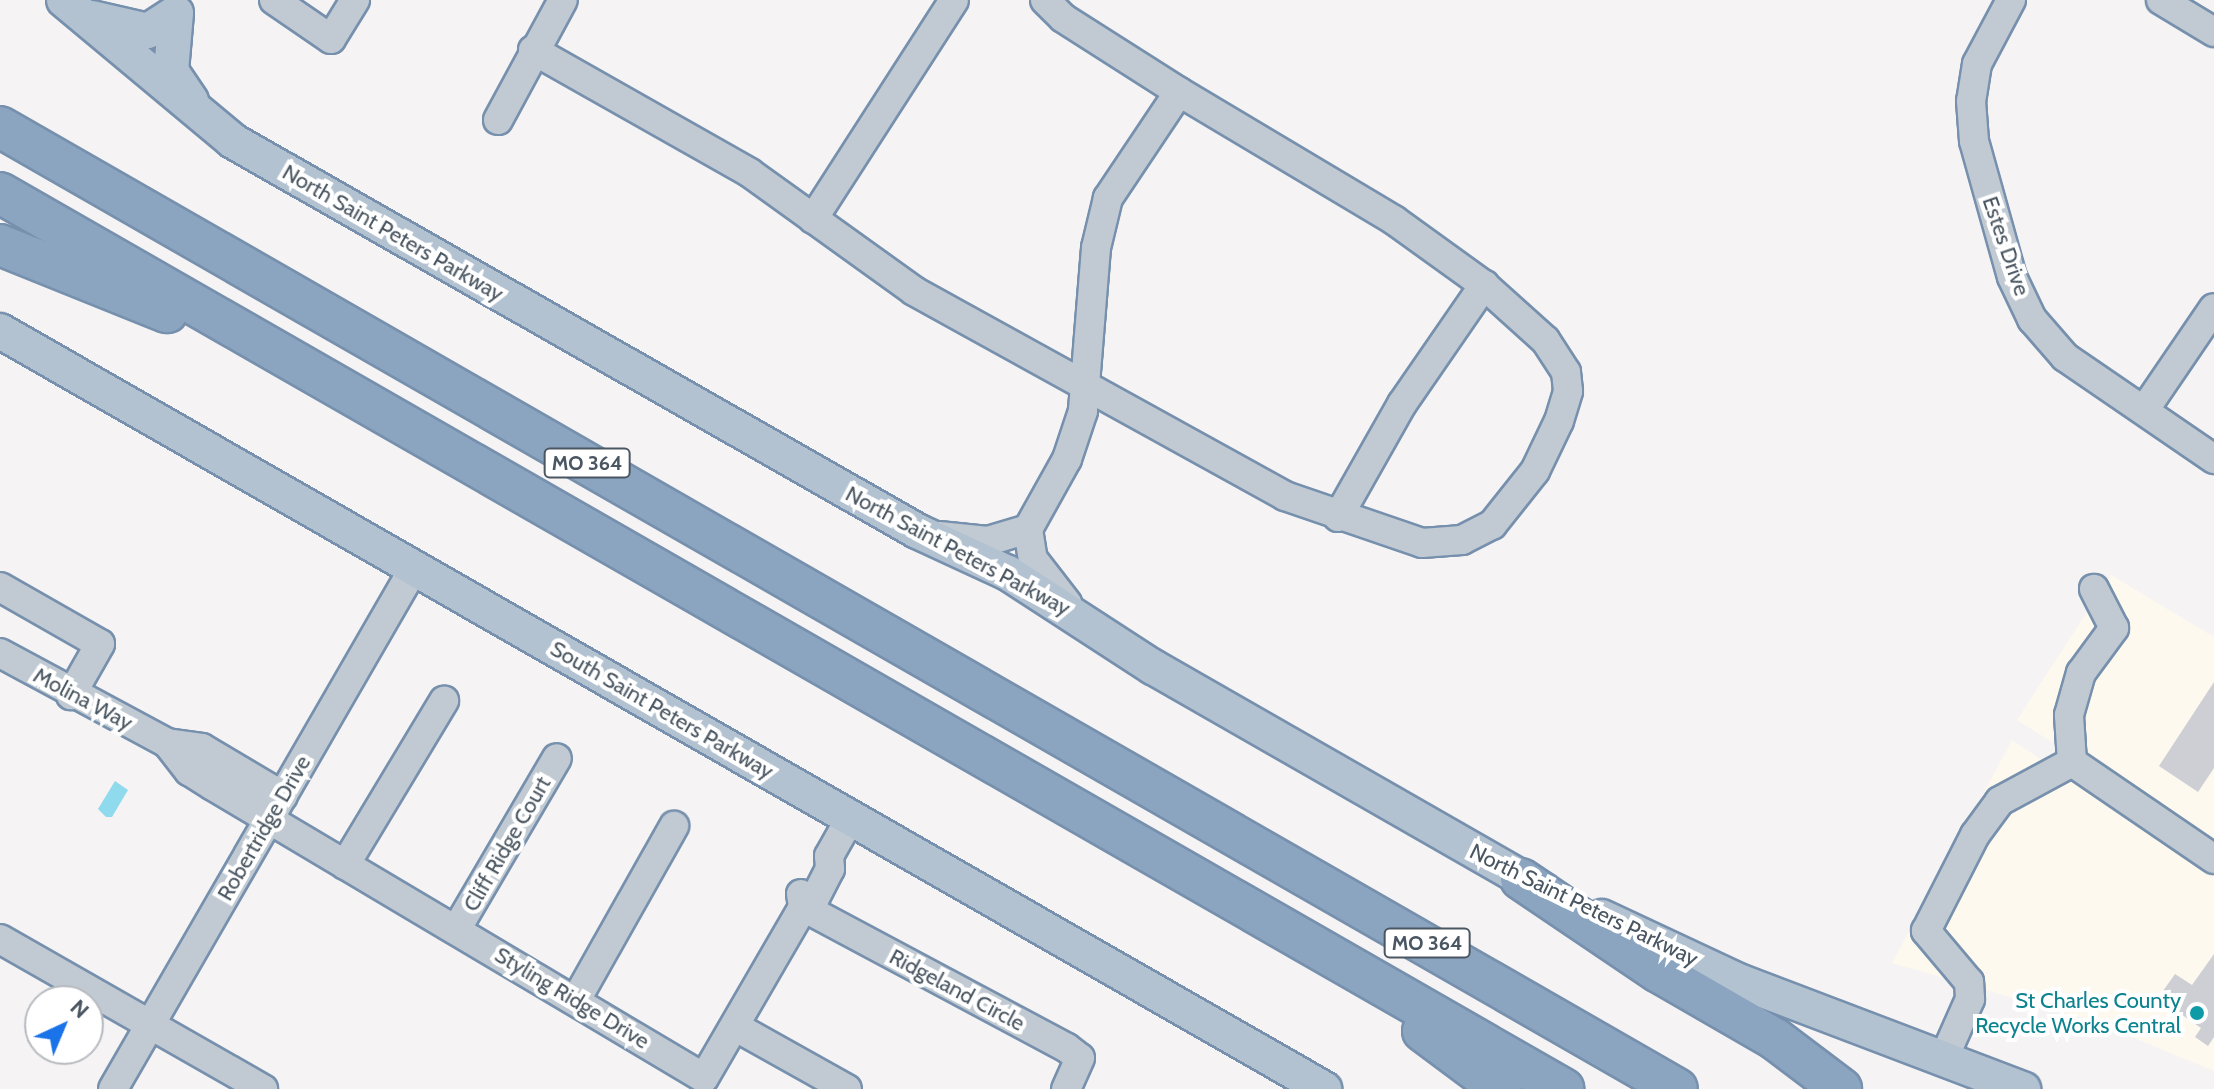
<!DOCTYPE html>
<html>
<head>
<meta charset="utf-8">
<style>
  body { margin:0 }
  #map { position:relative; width:2214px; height:1089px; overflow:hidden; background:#f5f3f3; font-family:Cabin,sans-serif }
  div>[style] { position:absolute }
  .commercial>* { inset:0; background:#fdf9ef }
  .water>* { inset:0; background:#90daee }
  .building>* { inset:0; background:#cdcfd5 }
  .roads { filter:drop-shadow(2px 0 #7690ad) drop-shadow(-2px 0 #7690ad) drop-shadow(0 2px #7690ad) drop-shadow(0 -2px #7690ad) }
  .minor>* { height:28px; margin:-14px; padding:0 14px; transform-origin:14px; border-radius:14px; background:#c1cad2 }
  .major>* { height:34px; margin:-17px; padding:0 17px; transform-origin:17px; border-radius:17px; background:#b3c2d1 }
  .highway>* { height:40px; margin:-20px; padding:0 20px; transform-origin:20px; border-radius:20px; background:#8ba5c1 }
  .dots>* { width:22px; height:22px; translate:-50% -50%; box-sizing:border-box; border:4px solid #fff; border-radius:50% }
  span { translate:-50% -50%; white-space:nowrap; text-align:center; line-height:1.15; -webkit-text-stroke:8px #fff; paint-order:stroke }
  .shield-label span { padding:2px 6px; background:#fff; border:2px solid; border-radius:6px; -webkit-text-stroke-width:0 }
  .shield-label { font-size:20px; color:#4a5661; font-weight:700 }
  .street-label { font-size:22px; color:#4a5661 }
  .culture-label { font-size:22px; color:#0d838f }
  .right { translate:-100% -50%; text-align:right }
  .north { position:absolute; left:24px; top:985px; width:80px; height:80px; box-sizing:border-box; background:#fff; border:2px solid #b7bbc0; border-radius:50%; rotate:44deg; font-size:22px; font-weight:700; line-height:32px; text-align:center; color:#4a5661 }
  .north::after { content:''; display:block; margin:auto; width:28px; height:36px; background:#1a73e8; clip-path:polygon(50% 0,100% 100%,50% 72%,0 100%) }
</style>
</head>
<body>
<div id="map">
  <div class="commercial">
    <div style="clip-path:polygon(2111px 575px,2214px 637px,2214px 844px,2017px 720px)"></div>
    <div style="clip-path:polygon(2012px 740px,2214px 876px,2214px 1071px,2093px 1021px,1892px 963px)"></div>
  </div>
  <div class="water">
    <div style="clip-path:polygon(115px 781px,128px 790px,112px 817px,106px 817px,98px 809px)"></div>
  </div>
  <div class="building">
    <div style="clip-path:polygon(2214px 682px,2214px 768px,2198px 792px,2159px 766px)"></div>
    <div style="clip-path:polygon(2214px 954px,2214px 1037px,2208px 1046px,2195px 1037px,2201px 1028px,2158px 998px,2175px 974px,2192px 985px)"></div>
  </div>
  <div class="roads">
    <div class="minor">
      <div style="left:274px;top:0;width:69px;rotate:34.4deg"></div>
      <div style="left:331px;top:39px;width:46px;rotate:-58.4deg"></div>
      <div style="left:1045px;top:0;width:25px;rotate:45deg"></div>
      <div style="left:1063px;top:18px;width:138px;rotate:32.5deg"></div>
      <div style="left:1179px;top:92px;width:128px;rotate:123.8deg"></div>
      <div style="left:1108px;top:198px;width:51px;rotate:103.5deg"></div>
      <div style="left:1096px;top:248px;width:164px;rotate:94.6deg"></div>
      <div style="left:1083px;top:411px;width:51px;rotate:108.4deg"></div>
      <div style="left:1067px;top:459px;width:80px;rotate:119.1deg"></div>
      <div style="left:1028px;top:529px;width:30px;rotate:81deg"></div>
      <div style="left:1033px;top:559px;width:56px;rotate:52.3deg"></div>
      <div style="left:2011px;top:0;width:72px;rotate:118deg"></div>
      <div style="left:1977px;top:64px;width:37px;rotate:99deg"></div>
      <div style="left:1971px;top:101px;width:40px;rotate:85.7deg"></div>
      <div style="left:1974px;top:141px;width:141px;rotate:74.4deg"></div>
      <div style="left:2012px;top:277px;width:47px;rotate:64.5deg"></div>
      <div style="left:2032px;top:319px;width:50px;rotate:49deg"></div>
      <div style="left:2065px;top:357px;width:181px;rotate:34.4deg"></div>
      <div style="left:2161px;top:0;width:62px;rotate:31.1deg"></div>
      <div style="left:533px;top:50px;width:249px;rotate:29.5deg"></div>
      <div style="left:750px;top:173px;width:202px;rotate:35.7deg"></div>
      <div style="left:914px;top:291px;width:424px;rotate:28.9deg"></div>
      <div style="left:1285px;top:496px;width:145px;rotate:18.9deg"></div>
      <div style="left:1422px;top:543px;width:40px;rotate:-4.3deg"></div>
      <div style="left:1462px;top:540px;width:34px;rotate:-27deg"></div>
      <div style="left:1492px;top:525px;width:69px;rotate:-51.5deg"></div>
      <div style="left:1535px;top:471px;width:55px;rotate:-64.4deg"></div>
      <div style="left:1559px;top:421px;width:31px;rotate:-73deg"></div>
      <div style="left:1568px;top:391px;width:19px;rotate:-96deg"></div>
      <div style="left:1566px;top:372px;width:38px;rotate:-123deg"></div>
      <div style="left:1545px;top:340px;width:82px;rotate:-138deg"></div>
      <div style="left:1484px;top:285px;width:111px;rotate:-144.2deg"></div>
      <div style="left:1394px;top:220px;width:250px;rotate:-149.2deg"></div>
      <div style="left:498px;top:120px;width:136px;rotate:-61.6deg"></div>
      <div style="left:813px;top:219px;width:260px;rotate:-57.2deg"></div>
      <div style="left:2145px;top:409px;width:122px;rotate:-55.7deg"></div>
      <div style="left:1338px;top:517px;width:130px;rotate:-60.5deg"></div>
      <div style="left:1402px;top:404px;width:145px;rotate:-55.4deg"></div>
      <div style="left:939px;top:536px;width:49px;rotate:5.8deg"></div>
      <div style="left:988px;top:541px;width:42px;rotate:-16.7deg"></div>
      <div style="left:0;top:587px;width:115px;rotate:29.7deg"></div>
      <div style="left:100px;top:644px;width:59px;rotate:119.6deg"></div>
      <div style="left:0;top:653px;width:190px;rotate:28.3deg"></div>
      <div style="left:167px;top:743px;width:35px;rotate:8deg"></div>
      <div style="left:202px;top:748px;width:94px;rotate:30.7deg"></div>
      <div style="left:167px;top:743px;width:36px;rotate:52deg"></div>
      <div style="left:189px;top:771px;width:28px;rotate:32deg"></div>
      <div style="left:213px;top:786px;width:571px;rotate:30.74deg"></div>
      <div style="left:704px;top:1078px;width:198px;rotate:-59.9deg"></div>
      <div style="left:803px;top:907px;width:13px;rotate:-32deg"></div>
      <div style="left:814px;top:900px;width:35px;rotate:-63deg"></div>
      <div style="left:830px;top:869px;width:13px;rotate:-94deg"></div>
      <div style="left:829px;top:856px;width:45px;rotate:-60.6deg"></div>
      <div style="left:2072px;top:762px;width:47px;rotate:-93.7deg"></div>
      <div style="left:2069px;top:715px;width:44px;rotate:-74.1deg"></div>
      <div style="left:2081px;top:673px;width:56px;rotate:-53.7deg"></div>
      <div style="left:2114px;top:628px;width:44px;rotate:-117.1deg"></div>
      <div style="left:2072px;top:762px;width:172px;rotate:34.3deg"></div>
      <div style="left:345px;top:865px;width:192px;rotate:-58.9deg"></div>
      <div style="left:801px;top:894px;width:13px;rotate:81deg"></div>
      <div style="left:803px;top:907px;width:299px;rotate:28.1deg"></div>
      <div style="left:1067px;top:1048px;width:16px;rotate:38deg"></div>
      <div style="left:1080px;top:1058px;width:34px;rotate:114deg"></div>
      <div style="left:456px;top:930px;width:199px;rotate:-59.6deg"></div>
      <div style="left:0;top:939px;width:303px;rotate:29.7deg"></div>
      <div style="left:576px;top:1000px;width:200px;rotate:-60.6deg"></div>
      <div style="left:736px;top:1027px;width:127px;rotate:29.2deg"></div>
      <div style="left:1943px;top:1060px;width:67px;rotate:-66.1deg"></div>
      <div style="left:1970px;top:999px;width:17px;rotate:-93deg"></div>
      <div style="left:1969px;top:982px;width:67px;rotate:-130.1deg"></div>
      <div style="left:1926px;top:931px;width:108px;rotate:-63deg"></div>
      <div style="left:1975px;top:835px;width:42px;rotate:-53.7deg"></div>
      <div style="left:2000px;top:801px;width:82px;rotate:-28.4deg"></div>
      <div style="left:113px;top:1089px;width:602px;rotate:-59.98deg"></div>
    </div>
    <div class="major">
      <div style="left:64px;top:0;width:220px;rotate:39.8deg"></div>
      <div style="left:233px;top:141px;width:787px;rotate:29.69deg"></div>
      <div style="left:917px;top:531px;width:100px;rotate:24.8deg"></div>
      <div style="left:1008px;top:573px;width:173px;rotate:33deg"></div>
      <div style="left:1153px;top:667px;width:449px;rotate:29.8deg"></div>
      <div style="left:176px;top:13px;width:58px;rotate:94.9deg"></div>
      <div style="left:171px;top:71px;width:36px;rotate:56deg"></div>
      <div style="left:92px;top:18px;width:57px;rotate:13.1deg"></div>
      <div style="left:148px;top:31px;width:33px;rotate:-33deg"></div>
      <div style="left:0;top:331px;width:1526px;rotate:29.79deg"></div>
      <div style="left:1602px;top:917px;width:153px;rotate:25.1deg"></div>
      <div style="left:1741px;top:982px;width:302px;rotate:20.8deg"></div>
    </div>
    <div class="highway">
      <div style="left:0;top:127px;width:1933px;rotate:29.84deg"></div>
      <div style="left:0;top:193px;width:1802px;rotate:29.82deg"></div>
      <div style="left:0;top:245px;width:180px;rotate:21.9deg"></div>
      <div style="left:1521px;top:879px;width:166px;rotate:34deg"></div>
      <div style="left:1659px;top:972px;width:134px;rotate:30deg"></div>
      <div style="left:1775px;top:1039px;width:83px;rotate:37.1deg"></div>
      <div style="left:1423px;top:1031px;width:97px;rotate:36.6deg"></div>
    </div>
  </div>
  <div class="dots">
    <div style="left:2197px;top:1013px;background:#0f9aa8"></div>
  </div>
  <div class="shield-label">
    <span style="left:587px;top:463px">MO 364</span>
    <span style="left:1427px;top:943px">MO 364</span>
  </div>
  <div class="street-label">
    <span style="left:393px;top:233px;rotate:30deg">North Saint Peters Parkway</span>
    <span style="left:2006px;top:246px;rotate:71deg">Estes Drive</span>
    <span style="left:958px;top:551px;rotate:28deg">North Saint Peters Parkway</span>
    <span style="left:83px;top:699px;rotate:28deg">Molina Way</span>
    <span style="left:662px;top:710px;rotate:30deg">South Saint Peters Parkway</span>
    <span style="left:264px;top:828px;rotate:-60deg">Robertridge Drive</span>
    <span style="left:507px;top:844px;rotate:-60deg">Cliff Ridge Court</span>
    <span style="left:1584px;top:905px;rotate:26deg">North Saint Peters Parkway</span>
    <span style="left:957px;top:990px;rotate:28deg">Ridgeland Circle</span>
    <span style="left:572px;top:998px;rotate:31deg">Styling Ridge Drive</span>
  </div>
  <div class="culture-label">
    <span class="right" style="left:2181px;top:1013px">St Charles County<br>Recycle Works Central</span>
  </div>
  <div class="north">N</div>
</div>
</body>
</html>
